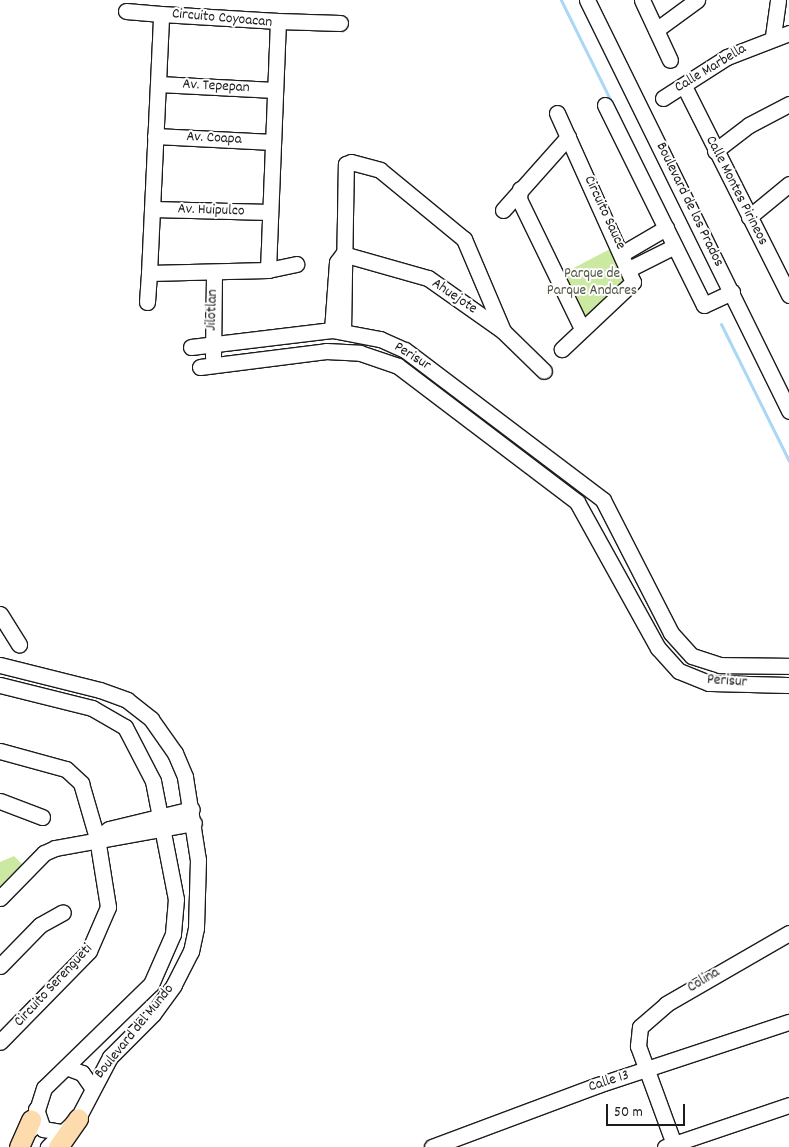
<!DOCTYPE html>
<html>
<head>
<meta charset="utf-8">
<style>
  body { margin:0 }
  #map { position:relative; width:789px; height:1147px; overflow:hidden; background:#fff; font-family:Dekko,sans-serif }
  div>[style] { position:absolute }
  .green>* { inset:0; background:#cbe9a0 }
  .stream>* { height:3px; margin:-1.5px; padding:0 1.5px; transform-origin:1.5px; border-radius:1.5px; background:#abd7f6 }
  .roads { filter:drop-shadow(1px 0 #1c1c1c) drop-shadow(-1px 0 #1c1c1c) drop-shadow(0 1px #1c1c1c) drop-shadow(0 -1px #1c1c1c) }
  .minor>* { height:15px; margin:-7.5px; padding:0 7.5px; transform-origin:7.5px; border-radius:7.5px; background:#fff }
  .major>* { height:19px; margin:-9.5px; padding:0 9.5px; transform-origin:9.5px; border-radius:9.5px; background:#fedbac }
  span { translate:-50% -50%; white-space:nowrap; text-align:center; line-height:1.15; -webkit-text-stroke:4px #fff; paint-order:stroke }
  .street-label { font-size:15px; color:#1c1c1c }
  .park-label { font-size:15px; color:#515a44 }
  .scale { position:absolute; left:606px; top:1104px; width:79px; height:22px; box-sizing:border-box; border:2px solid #1c1c1c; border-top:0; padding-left:6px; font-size:15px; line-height:18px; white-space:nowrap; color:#1c1c1c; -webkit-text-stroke:4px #fff; paint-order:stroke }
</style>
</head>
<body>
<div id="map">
  <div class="green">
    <div style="clip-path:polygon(610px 249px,628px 280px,585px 317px,564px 273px)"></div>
    <div style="clip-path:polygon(14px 856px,22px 864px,0 886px,0 862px)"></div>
  </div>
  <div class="stream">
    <div style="left:561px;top:0;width:117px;rotate:63.7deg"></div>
    <div style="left:721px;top:324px;width:153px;rotate:63.6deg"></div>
  </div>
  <div class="roads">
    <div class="minor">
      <div style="left:587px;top:0;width:458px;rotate:63.8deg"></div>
      <div style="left:642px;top:0;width:66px;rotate:65deg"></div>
      <div style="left:126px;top:11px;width:35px;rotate:5deg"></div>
      <div style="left:161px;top:14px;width:117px;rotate:3.4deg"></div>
      <div style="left:278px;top:21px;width:249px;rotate:92.3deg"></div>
      <div style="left:268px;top:270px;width:119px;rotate:178.6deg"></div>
      <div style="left:149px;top:273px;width:259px;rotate:-87.3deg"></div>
      <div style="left:278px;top:21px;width:62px;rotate:1.8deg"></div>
      <div style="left:656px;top:30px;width:51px;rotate:-36.2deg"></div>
      <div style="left:773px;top:36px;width:36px;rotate:-82deg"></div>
      <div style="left:158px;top:84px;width:117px;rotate:2.9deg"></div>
      <div style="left:684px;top:86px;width:234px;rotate:63.3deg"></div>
      <div style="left:663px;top:98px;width:76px;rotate:-32.6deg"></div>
      <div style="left:727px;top:57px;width:66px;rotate:-21.2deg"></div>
      <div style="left:605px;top:105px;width:223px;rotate:63.7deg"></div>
      <div style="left:704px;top:305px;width:31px;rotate:-25deg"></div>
      <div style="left:557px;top:113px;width:185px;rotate:65.8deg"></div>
      <div style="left:633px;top:282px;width:98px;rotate:136.7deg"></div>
      <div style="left:155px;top:136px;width:118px;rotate:2.9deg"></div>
      <div style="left:715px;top:151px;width:43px;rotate:-37.4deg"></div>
      <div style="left:749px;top:125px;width:45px;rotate:-27.7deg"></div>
      <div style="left:520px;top:189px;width:10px;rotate:96deg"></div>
      <div style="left:519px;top:199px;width:144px;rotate:64.1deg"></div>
      <div style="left:152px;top:209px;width:118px;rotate:1.5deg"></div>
      <div style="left:503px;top:210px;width:98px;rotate:-48.3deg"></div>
      <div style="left:749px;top:217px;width:52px;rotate:-39.5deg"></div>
      <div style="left:623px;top:253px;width:50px;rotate:-30.2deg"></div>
      <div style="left:343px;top:254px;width:88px;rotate:15.8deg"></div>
      <div style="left:428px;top:278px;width:92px;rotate:35.2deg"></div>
      <div style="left:629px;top:269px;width:51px;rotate:-26.6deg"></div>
      <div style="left:268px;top:270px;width:29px;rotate:-12deg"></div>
      <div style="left:147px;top:302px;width:29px;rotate:-86deg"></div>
      <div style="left:332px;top:330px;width:68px;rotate:-85.8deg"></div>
      <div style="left:337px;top:262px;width:10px;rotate:-53deg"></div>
      <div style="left:343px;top:331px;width:167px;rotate:-89deg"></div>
      <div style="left:346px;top:164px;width:5px;rotate:-22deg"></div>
      <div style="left:351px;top:162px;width:30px;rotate:15deg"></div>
      <div style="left:380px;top:170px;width:109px;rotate:39.4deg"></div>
      <div style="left:464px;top:239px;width:100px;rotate:67deg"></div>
      <div style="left:503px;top:331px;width:57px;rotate:44.3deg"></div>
      <div style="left:191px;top:347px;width:142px;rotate:-6.9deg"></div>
      <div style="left:332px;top:330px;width:49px;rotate:10.6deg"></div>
      <div style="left:380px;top:339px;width:27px;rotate:24deg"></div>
      <div style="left:405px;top:350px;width:248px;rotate:37.1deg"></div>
      <div style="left:603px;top:500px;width:149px;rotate:62.9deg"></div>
      <div style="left:671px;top:633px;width:31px;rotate:48deg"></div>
      <div style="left:692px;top:656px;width:29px;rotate:18deg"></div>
      <div style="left:720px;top:665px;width:69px;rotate:0.8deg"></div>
      <div style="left:213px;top:357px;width:84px;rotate:-89.3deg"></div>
      <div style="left:200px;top:367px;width:127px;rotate:-7.2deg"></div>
      <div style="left:326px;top:351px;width:34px;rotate:3deg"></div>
      <div style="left:360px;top:353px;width:40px;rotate:18.9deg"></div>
      <div style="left:398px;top:366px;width:225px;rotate:37.2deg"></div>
      <div style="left:577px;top:502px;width:167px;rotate:61deg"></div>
      <div style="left:658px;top:648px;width:31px;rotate:48deg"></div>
      <div style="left:679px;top:671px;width:32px;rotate:22deg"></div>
      <div style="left:709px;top:683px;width:80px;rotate:1.4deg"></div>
      <div style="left:0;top:614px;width:36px;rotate:58deg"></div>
      <div style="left:0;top:665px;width:103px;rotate:14deg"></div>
      <div style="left:100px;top:690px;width:29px;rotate:20deg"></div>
      <div style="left:127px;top:700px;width:31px;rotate:38deg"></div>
      <div style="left:151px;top:719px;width:42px;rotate:54.8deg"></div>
      <div style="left:175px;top:753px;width:26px;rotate:67deg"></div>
      <div style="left:185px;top:777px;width:84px;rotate:81.1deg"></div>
      <div style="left:198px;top:860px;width:68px;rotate:91.7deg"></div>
      <div style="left:196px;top:928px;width:24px;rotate:102deg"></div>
      <div style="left:191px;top:951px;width:38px;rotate:117deg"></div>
      <div style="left:174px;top:985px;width:36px;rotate:126deg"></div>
      <div style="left:153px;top:1014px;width:61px;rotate:135deg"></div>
      <div style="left:110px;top:1057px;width:69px;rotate:117.7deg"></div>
      <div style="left:78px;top:1118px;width:42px;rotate:136deg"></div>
      <div style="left:0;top:685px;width:95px;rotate:14deg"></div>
      <div style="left:92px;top:708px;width:38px;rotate:30deg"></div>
      <div style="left:125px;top:727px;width:61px;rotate:62.6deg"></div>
      <div style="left:153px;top:781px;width:120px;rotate:79deg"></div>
      <div style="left:176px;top:899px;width:35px;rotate:95deg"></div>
      <div style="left:173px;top:934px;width:55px;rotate:113.7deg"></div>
      <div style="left:151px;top:984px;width:149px;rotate:135.8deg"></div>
      <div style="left:44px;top:1088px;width:43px;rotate:107.6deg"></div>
      <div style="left:0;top:751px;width:68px;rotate:15.3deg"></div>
      <div style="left:66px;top:769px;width:21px;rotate:43deg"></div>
      <div style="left:81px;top:783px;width:57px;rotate:73.8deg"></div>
      <div style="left:97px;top:838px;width:70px;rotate:80.9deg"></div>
      <div style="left:108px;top:907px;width:48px;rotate:113.4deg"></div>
      <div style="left:89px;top:951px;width:127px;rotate:134.4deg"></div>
      <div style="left:0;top:801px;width:45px;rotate:20.9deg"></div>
      <div style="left:97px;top:838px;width:15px;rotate:-37deg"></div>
      <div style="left:109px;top:829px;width:85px;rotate:-13.5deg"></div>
      <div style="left:0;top:898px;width:63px;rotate:-45.6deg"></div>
      <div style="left:44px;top:853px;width:12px;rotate:-24deg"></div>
      <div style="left:55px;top:848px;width:141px;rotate:-10.2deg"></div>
      <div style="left:0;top:966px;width:57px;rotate:-45.7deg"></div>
      <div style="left:40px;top:925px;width:26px;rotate:-29deg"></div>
      <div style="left:66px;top:1067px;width:17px;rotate:21deg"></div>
      <div style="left:82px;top:1073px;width:16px;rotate:55deg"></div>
      <div style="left:36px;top:1109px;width:21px;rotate:71deg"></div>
      <div style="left:43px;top:1129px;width:18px;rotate:9deg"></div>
      <div style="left:432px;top:1147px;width:177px;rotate:-20.5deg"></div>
      <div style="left:598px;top:1085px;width:201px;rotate:-18.3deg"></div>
      <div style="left:665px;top:1147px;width:131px;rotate:-18.7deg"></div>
      <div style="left:675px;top:1147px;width:108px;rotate:-110.1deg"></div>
      <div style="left:638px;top:1046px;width:19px;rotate:-84deg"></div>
      <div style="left:640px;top:1027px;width:35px;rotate:-41deg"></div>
      <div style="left:666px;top:1004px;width:142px;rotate:-30deg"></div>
    </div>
    <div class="major">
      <div style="left:19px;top:1147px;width:30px;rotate:-66deg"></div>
      <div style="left:58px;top:1147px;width:35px;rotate:-55deg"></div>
    </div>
  </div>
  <div class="street-label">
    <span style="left:222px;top:19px;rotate:5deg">Circuito Coyoacan</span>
    <span style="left:711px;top:69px;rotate:-31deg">Calle Marbella</span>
    <span style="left:216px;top:87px;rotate:3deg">Av. Tepepan</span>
    <span style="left:214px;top:139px;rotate:3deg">Av. Coapa</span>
    <span style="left:736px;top:191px;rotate:63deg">Calle Montes Pirineos</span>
    <span style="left:689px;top:205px;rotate:64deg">Boulevard de los Prados</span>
    <span style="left:211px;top:211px;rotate:2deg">Av. Huipulco</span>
    <span style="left:604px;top:213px;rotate:65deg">Circuito Sauce</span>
    <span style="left:454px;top:297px;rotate:34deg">Ahuejote</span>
    <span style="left:213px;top:310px;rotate:-88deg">Jilotlan</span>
    <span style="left:412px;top:357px;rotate:32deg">Perisur</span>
    <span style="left:727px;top:682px;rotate:4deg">Perisur</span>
    <span style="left:704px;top:981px;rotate:-31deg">Colina</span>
    <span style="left:54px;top:986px;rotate:-47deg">Circuito Serengueti</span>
    <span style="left:135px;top:1032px;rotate:-51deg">Boulevard del Mundo</span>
    <span style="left:609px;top:1082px;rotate:-18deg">Calle 13</span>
  </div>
  <div class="park-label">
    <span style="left:592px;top:283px">Parque de<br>Parque Andares</span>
  </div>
  <div class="scale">50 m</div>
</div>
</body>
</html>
